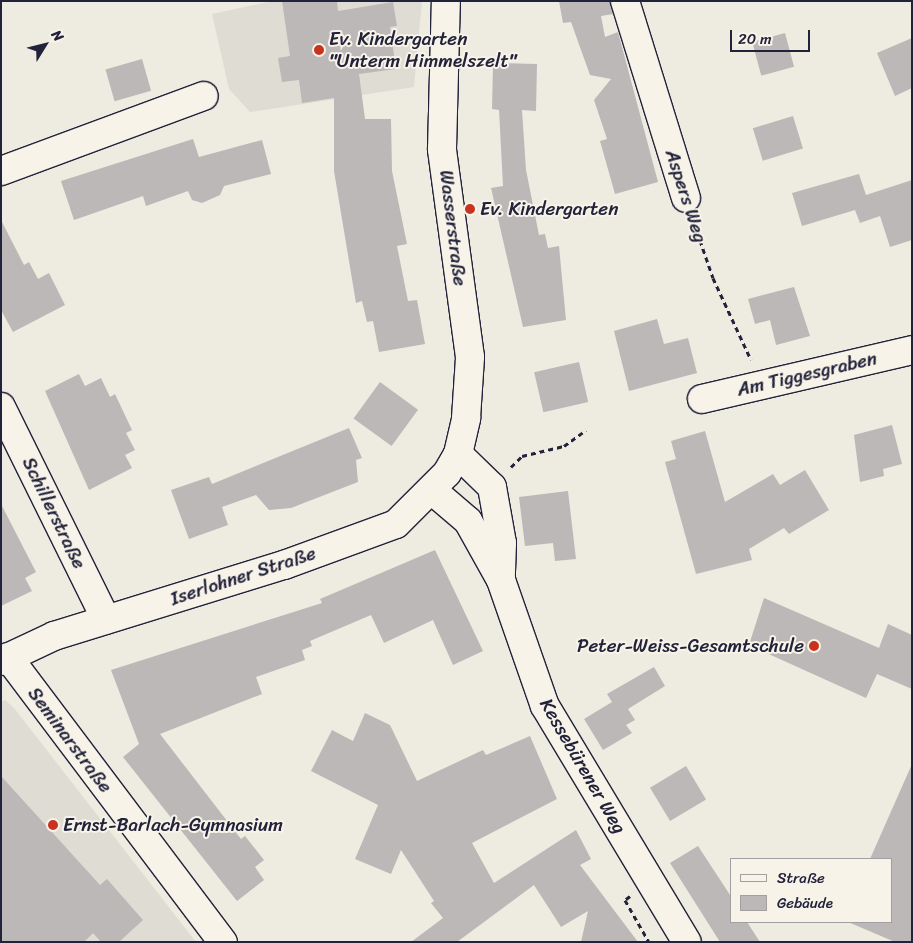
<!DOCTYPE html>
<meta charset="utf-8">
<style>
body{margin:0}
#map{position:relative;width:913px;height:943px;overflow:hidden;background:#eeebe1;font-family:Sriracha,sans-serif}
div>[style]{position:absolute}
.built>*{inset:0;background:#dfdcd4}
.building>*{inset:0;background:#bbb8b7;transform-origin:0 0}
.path>*{height:3px;margin-top:-1.5px;transform-origin:0;background:repeating-linear-gradient(90deg,#22223b 0 5px,transparent 0 9px)}
.roads{filter:drop-shadow(1px 0 #22223b) drop-shadow(-1px 0 #22223b) drop-shadow(0 1px #22223b) drop-shadow(0 -1px #22223b)}
.minor>*{height:28px;margin:-14px;padding:0 14px;transform-origin:14px;border-radius:14px;background:#f7f3e8}
.major>*{height:28px;margin:-14px;padding:0 14px;transform-origin:14px;border-radius:14px;background:#f7f3e8}
.dots>*{width:14px;height:14px;translate:-50% -50%;box-sizing:border-box;border:2px solid #f7f3e8;border-radius:50%}
span{translate:-50% -50%;white-space:nowrap;text-align:center;line-height:1.15;-webkit-text-stroke:4px #f7f3e8;paint-order:stroke}
.poi-label{font-size:19px;color:#22223b}
.left{translate:0 -50%;text-align:left}
.right{translate:-100% -50%;text-align:right}
.street-label{font-size:19px;color:#22223b}
.frame{position:absolute;inset:0;border:2px solid #22223b;pointer-events:none}
.legend{position:absolute;left:730px;top:858px;width:162px;height:65px;box-sizing:border-box;background:#f7f3e8;border:1px solid #a29fa3;margin:0;padding:6px 9px;list-style:none;font-size:15px;color:#22223b}
.legend li{display:flex;align-items:center;gap:10px;height:25px}
.legend b{width:25px;border:1px solid #a29fa3}
.north{position:absolute;left:20px;top:20px;width:50px;height:50px;-webkit-text-stroke:4px #f7f3e8;paint-order:stroke;rotate:54deg;font-size:14px;font-weight:700;line-height:20px;text-align:center;color:#22223b}
.north::after{content:'';display:block;margin:auto;width:18px;height:22px;background:#22223b;clip-path:polygon(50% 0,100% 100%,50% 72%,0 100%)}
.scale{position:absolute;left:730px;top:30px;width:80px;height:22px;box-sizing:border-box;border:2px solid #22223b;border-top:0;padding-left:6px;font-size:15px;line-height:18px;white-space:nowrap;color:#22223b;-webkit-text-stroke:4px #f7f3e8;paint-order:stroke}
</style>
<div id="map">
<div class="built">
<i style="clip-path:polygon(273px 1px,422px 1px,414px 87px,250px 112px,229px 89px,212px 14px)"></i>
<i style="clip-path:polygon(5px 700px,14px 708px,196px 942px,1px 942px,1px 702px)"></i>
</div>
<div class="building">
<i style="clip-path:polygon(282px 1px,337px 1px,338px 11px,393px 2px,397px 26px,390px 27px,396px 69px,359px 74px,365px 119px,391px 119px,392px 171px,407px 244px,397px 246px,408px 301px,417px 300px,425px 344px,379px 352px,373px 321px,367px 322px,362px 301px,356px 303px,334px 171px,334px 98px,302px 103px,299px 80px,282px 82px,278px 58px,290px 56px)"></i>
<i style="clip-path:polygon(559px 1px,610px 1px,613px 14px,601px 16px,605px 37px,618px 32px,658px 182px,615px 194px,600px 141px,607px 139px,594px 100px,611px 79px,590px 75px,571px 22px,563px 23px)"></i>
<i style="left:785px;top:33px;width:35px;height:34px;rotate:75deg"></i>
<i style="clip-path:polygon(912px 38px,912px 88px,895px 96px,877px 53px)"></i>
<i style="left:142px;top:59px;width:33px;height:38px;rotate:74deg"></i>
<i style="clip-path:polygon(493px 63px,537px 64px,536px 111px,522px 110px,526px 170px,539px 235px,545px 234px,548px 248px,559px 246px,566px 320px,523px 327px,491px 188px,503px 186px,499px 110px,492px 109px)"></i>
<i style="left:793px;top:116px;width:34px;height:42px;rotate:73deg"></i>
<i style="clip-path:polygon(193px 139px,199px 157px,262px 140px,271px 174px,224px 186px,220px 195px,202px 203px,192px 200px,188px 191px,146px 206px,143px 196px,74px 220px,61px 181px)"></i>
<i style="clip-path:polygon(859px 174px,866px 195px,912px 180px,912px 240px,890px 247px,880px 216px,860px 223px,855px 210px,802px 226px,792px 193px)"></i>
<i style="clip-path:polygon(1px 220px,24px 265px,29px 262px,38px 279px,49px 273px,65px 305px,13px 332px,1px 310px)"></i>
<i style="clip-path:polygon(794px 287px,810px 336px,776px 345px,770px 320px,755px 324px,748px 299px)"></i>
<i style="clip-path:polygon(657px 319px,664px 344px,688px 338px,697px 373px,629px 391px,614px 331px)"></i>
<i style="left:579px;top:362px;width:41px;height:46px;rotate:77deg"></i>
<i style="clip-path:polygon(79px 374px,85px 386px,101px 378px,110px 397px,115px 394px,132px 430px,126px 433px,135px 450px,125px 455px,132px 468px,89px 490px,45px 391px)"></i>
<i style="left:380px;top:382px;width:47px;height:45px;rotate:36deg"></i>
<i style="clip-path:polygon(892px 425px,902px 464px,883px 469px,884px 476px,860px 482px,854px 435px)"></i>
<i style="clip-path:polygon(349px 428px,362px 458px,356px 460px,358px 482px,291px 508px,269px 510px,256px 495px,222px 507px,228px 525px,189px 539px,171px 490px,209px 477px,212px 484px)"></i>
<i style="clip-path:polygon(705px 431px,725px 502px,773px 474px,780px 485px,805px 470px,829px 510px,789px 534px,784px 528px,749px 549px,752px 560px,696px 574px,665px 462px,676px 459px,671px 441px)"></i>
<i style="clip-path:polygon(568px 491px,576px 559px,555px 561px,553px 543px,525px 546px,519px 497px)"></i>
<i style="clip-path:polygon(1px 504px,36px 572px,25px 578px,32px 591px,1px 606px)"></i>
<i style="clip-path:polygon(435px 550px,483px 651px,453px 665px,433px 620px,384px 643px,371px 615px,310px 641px,312px 646px,302px 650px,305px 660px,256px 677px,262px 694px,160px 734px,241px 839px,245px 836px,264px 860px,255px 867px,264px 880px,237px 901px,123px 757px,139px 744px,111px 670px,322px 603px,320px 599px)"></i>
<i style="clip-path:polygon(764px 598px,879px 648px,888px 624px,912px 635px,912px 689px,877px 674px,866px 698px,749px 645px)"></i>
<i style="clip-path:polygon(654px 667px,665px 686px,628px 709px,635px 720px,626px 725px,632px 733px,603px 750px,584px 719px,612px 702px,607px 694px)"></i>
<i style="clip-path:polygon(365px 713px,390px 725px,417px 781px,483px 750px,486px 755px,530px 736px,557px 799px,472px 843px,494px 883px,576px 830px,591px 859px,580px 865px,638px 942px,581px 942px,588px 911px,561px 927px,534px 885px,457px 942px,411px 942px,443px 918px,431px 903px,434px 901px,401px 850px,391px 874px,355px 859px,378px 805px,311px 771px,332px 730px,353px 741px)"></i>
<i style="clip-path:polygon(912px 764px,912px 942px,895px 942px,848px 922px,892px 922px,892px 859px,870px 859px)"></i>
<i style="left:686px;top:766px;width:39px;height:42px;rotate:59deg"></i>
<i style="clip-path:polygon(1px 776px,100px 885px,107px 879px,143px 920px,119px 942px,101px 942px,93px 933px,84px 942px,1px 942px)"></i>
<i style="clip-path:polygon(698px 846px,732px 898px,732px 922px,747px 922px,760px 942px,720px 942px,670px 863px)"></i>
</div>
<div class="path">
<i style="left:694px;top:223px;width:58px;rotate:70.9deg"></i>
<i style="left:713px;top:278px;width:90px;rotate:65.1deg"></i>
<i style="left:511px;top:467px;width:16px;rotate:-45deg"></i>
<i style="left:522px;top:456px;width:43px;rotate:-13.4deg"></i>
<i style="left:564px;top:446px;width:27px;rotate:-36deg"></i>
<i style="left:630px;top:896px;width:6px;rotate:141deg"></i>
<i style="left:625px;top:900px;width:48px;rotate:60.3deg"></i>
</div>
<div class="roads">
<div class="minor">
<i style="left:625px;top:1px;width:206px;rotate:72.8deg"></i>
<i style="left:1px;top:171px;width:216px;rotate:-20.3deg"></i>
<i style="left:702px;top:399px;width:216px;rotate:-13.1deg"></i>
<i style="left:1px;top:407px;width:237px;rotate:63.7deg"></i>
<i style="left:8px;top:657px;width:357px;rotate:53deg"></i>
</div>
<div class="major">
<i style="left:458px;top:454px;width:47px;rotate:44.1deg"></i>
<i style="left:492px;top:487px;width:57px;rotate:79.9deg"></i>
<i style="left:502px;top:543px;width:36px;rotate:92deg"></i>
<i style="left:433px;top:491px;width:46px;rotate:40.6deg"></i>
<i style="left:468px;top:521px;width:68px;rotate:60.8deg"></i>
<i style="left:501px;top:580px;width:133px;rotate:70.8deg"></i>
<i style="left:545px;top:706px;width:275px;rotate:59deg"></i>
<i style="left:1px;top:661px;width:59px;rotate:-25.3deg"></i>
<i style="left:54px;top:636px;width:241px;rotate:-17.2deg"></i>
<i style="left:284px;top:565px;width:119px;rotate:-20.1deg"></i>
<i style="left:396px;top:524px;width:72px;rotate:-45deg"></i>
<i style="left:447px;top:473px;width:22px;rotate:-60deg"></i>
<i style="left:458px;top:454px;width:37px;rotate:-77deg"></i>
<i style="left:466px;top:418px;width:61px;rotate:-86.2deg"></i>
<i style="left:470px;top:357px;width:210px;rotate:-97.7deg"></i>
<i style="left:442px;top:149px;width:148px;rotate:-88.5deg"></i>
</div>
</div>
<div class="dots">
<i style="left:319px;top:50px;background:#c8321e"></i>
<i style="left:470px;top:209px;background:#c8321e"></i>
<i style="left:814px;top:646px;background:#c8321e"></i>
<i style="left:53px;top:825px;background:#c8321e"></i>
</div>
<div class="poi-label">
<span class="left" style="left:329px;top:50px">Ev. Kindergarten<br>"Unterm Himmelszelt"</span>
<span class="left" style="left:480px;top:209px">Ev. Kindergarten</span>
<span class="right" style="left:804px;top:646px">Peter-Weiss-Gesamtschule</span>
<span class="left" style="left:63px;top:825px">Ernst-Barlach-Gymnasium</span>
</div>
<div class="street-label">
<span style="left:686px;top:196px;rotate:72deg">Aspers Weg</span>
<span style="left:453px;top:228px;rotate:83deg">Wasserstraße</span>
<span style="left:807px;top:374px;rotate:-13deg">Am Tiggesgraben</span>
<span style="left:54px;top:513px;rotate:64deg">Schillerstraße</span>
<span style="left:243px;top:576px;rotate:-18deg">Iserlohner Straße</span>
<span style="left:70px;top:740px;rotate:53deg">Seminarstraße</span>
<span style="left:583px;top:766px;rotate:60deg">Kessebürener Weg</span>
</div>
<div class="frame"></div>
<ul class="legend">
<li><b style="height:6px;background:#f7f3e8"></b>Straße</li>
<li><b style="height:14px;background:#bbb8b7"></b>Gebäude</li>
</ul>
<div class="north">N</div>
<div class="scale">20 m</div>
</div>
